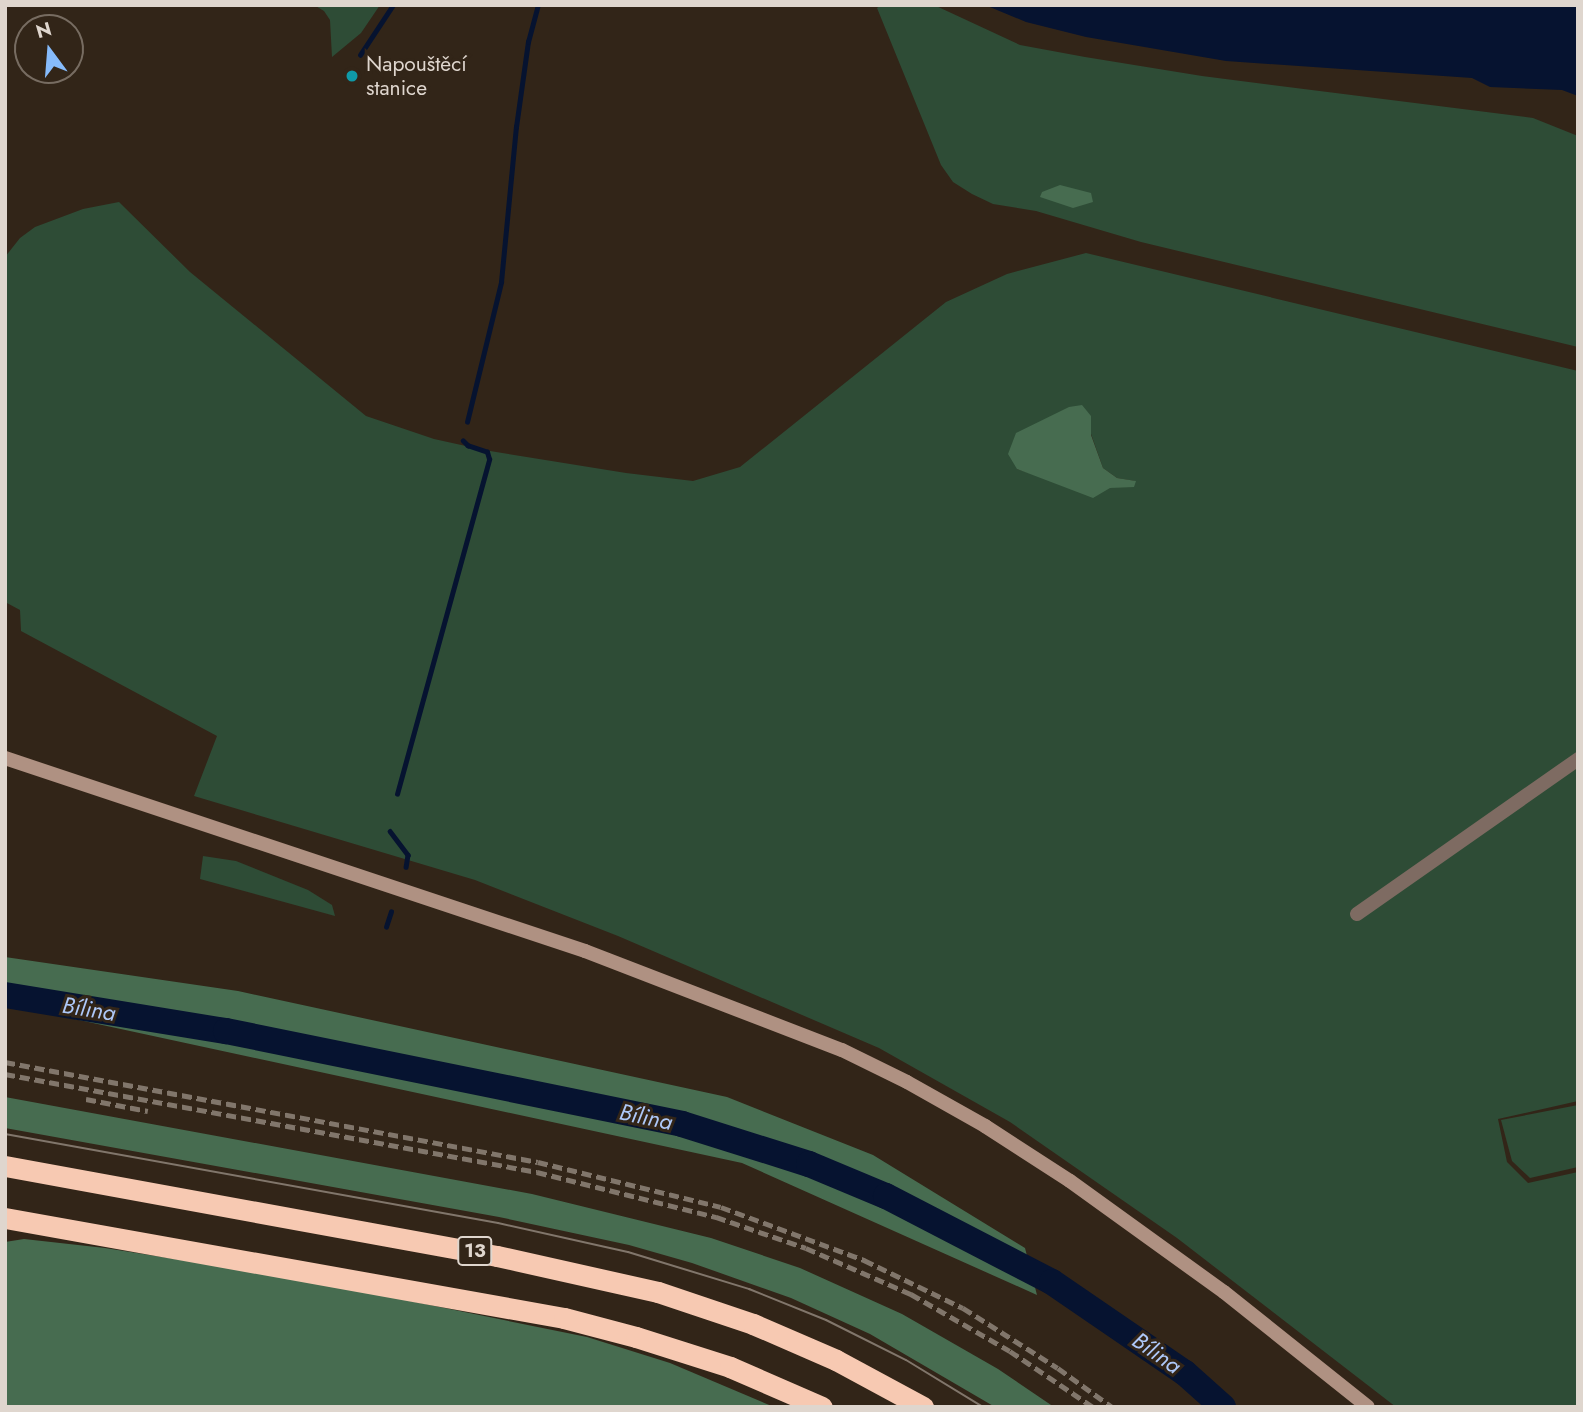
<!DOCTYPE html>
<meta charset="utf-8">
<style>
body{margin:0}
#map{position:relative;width:1583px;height:1412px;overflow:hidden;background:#322518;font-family:Jost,sans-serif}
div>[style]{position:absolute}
.green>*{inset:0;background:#2e4c36}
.forest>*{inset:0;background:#476c50}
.water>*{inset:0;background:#061330}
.stream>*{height:4.5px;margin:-2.25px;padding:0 2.25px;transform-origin:2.25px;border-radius:2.25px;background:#061330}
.river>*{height:26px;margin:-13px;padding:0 13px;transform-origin:13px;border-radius:13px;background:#061330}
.street>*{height:14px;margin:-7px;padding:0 7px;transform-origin:7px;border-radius:7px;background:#7e6b62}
.secondary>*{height:14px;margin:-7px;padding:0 7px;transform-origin:7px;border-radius:7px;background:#af9182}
.highway>*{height:21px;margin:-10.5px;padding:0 10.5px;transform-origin:10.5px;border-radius:10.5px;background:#f7c9b2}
.tram>*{height:2px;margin:-1px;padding:0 1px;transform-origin:1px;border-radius:1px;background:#81766b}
.rail>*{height:4.5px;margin-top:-2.25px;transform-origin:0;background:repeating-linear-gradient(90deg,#81766b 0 10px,transparent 0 15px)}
.dots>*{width:19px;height:19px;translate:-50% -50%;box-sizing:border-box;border:4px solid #322518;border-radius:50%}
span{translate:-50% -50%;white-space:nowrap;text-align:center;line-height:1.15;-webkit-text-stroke:6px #322518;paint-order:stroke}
.shield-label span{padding:2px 5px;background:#322518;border:2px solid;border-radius:5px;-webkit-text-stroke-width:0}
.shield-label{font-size:19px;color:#dfd6ce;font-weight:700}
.poi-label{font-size:21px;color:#dfd6ce}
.left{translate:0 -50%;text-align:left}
.water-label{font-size:23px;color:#aec8f8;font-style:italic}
.frame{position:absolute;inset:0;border:7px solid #dfd6ce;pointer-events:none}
.north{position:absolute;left:14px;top:14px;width:70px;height:70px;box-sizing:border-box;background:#322518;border:2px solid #776c61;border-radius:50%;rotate:344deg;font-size:19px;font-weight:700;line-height:28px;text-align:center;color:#dfd6ce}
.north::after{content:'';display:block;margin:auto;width:24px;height:32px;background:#86bbfb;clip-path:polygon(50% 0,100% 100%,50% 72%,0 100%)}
</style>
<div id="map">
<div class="green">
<i style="clip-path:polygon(314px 5px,380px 5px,361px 33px,332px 57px,330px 20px,324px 11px)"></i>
<i style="clip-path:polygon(881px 5px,934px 5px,1020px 45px,1085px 57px,1202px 76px,1533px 118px,1578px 136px,1578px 347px,1141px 242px,1036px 211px,993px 204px,972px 194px,953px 182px,941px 165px,877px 8px)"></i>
<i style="clip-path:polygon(evenodd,119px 202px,190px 272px,366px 416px,434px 439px,484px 450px,626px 473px,693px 481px,740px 467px,946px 302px,1007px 274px,1086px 253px,1578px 371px,1578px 1101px,1498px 1119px,1507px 1162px,1528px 1183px,1578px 1172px,1578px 1407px,1396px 1407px,1177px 1238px,1010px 1122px,879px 1048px,618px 936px,475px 880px,194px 796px,217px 736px,21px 631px,20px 610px,5px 602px,5px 257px,20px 238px,35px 227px,83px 209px,119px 202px,1091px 416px,1091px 434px,1103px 468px,1117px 478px,1135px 481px,1110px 488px,1048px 479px,1017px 469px,1091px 416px)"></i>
<i style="clip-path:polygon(203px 856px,236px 861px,308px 890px,332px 905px,335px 916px,200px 879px)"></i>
<i style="clip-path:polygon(1578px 1105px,1578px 1167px,1530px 1178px,1512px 1161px,1501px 1120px)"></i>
</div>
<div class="forest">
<i style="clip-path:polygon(1060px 185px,1091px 193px,1093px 202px,1073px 208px,1040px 197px,1042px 192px)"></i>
<i style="clip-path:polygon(1082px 405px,1091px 416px,1091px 435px,1103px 468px,1117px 478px,1136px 481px,1134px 487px,1110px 488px,1093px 498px,1017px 469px,1008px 454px,1016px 433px,1069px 407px)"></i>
<i style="clip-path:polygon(5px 957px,238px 991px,727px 1097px,873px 1155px,1025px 1248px,1037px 1295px,742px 1163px,5px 1004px)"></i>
<i style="clip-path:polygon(5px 1097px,532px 1194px,711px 1238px,800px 1268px,902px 1314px,998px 1369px,1054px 1407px,995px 1407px,870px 1334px,791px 1298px,692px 1263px,629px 1245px,499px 1217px,5px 1128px)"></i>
<i style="clip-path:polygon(24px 1239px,105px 1248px,302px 1279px,587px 1337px,670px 1363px,774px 1407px,5px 1407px,5px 1242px)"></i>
</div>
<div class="water">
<i style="clip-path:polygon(985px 5px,1578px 5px,1578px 96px,1562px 90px,1490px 87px,1472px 78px,1226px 61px,1086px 37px,1026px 22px)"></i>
</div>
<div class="stream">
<i style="left:360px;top:55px;width:60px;rotate:-56.6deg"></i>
<i style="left:467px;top:422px;width:144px;rotate:-76.3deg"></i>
<i style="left:501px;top:282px;width:156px;rotate:-84.5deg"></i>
<i style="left:516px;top:127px;width:86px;rotate:-82deg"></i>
<i style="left:528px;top:42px;width:38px;rotate:-75deg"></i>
<i style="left:397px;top:794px;width:347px;rotate:-74.6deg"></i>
<i style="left:489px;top:459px;width:7px;rotate:-106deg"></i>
<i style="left:487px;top:452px;width:20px;rotate:-162deg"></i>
<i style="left:468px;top:446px;width:7px;rotate:-135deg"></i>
<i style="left:390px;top:831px;width:30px;rotate:53deg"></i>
<i style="left:408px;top:855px;width:12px;rotate:99deg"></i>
<i style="left:386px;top:927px;width:16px;rotate:-72deg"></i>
</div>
<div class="river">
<i style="left:5px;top:995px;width:224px;rotate:9.3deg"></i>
<i style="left:226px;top:1031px;width:465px;rotate:11.5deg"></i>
<i style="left:682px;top:1124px;width:133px;rotate:17.5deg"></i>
<i style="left:809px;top:1164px;width:83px;rotate:22.6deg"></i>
<i style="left:886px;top:1196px;width:187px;rotate:27.4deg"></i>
<i style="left:1052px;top:1282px;width:161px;rotate:34.4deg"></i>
<i style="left:1185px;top:1373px;width:51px;rotate:41.8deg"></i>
</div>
<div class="street">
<i style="left:1357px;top:914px;width:270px;rotate:-35deg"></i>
</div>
<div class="secondary">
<i style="left:5px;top:758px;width:611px;rotate:18.41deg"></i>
<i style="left:585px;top:951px;width:275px;rotate:21.1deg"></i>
<i style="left:842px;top:1050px;width:72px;rotate:26.2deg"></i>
<i style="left:907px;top:1082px;width:90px;rotate:29.4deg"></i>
<i style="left:985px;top:1126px;width:101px;rotate:32.9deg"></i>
<i style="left:1070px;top:1181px;width:190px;rotate:35.8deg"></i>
<i style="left:1224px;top:1292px;width:184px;rotate:38.6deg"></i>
</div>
<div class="highway">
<i style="left:5px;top:1166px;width:500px;rotate:10.37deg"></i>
<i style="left:497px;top:1256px;width:165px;rotate:12.6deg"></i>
<i style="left:658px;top:1292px;width:100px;rotate:18.6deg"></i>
<i style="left:753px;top:1324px;width:90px;rotate:23.4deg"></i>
<i style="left:836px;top:1360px;width:99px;rotate:28.4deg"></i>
<i style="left:5px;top:1218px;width:568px;rotate:10.14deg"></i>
<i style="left:564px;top:1318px;width:74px;rotate:14.8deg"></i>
<i style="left:636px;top:1337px;width:99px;rotate:17.7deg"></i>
<i style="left:730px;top:1367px;width:100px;rotate:23.5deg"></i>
</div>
<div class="tram">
<i style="left:5px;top:1134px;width:501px;rotate:10.23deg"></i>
<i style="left:498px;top:1223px;width:133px;rotate:12.6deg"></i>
<i style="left:628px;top:1252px;width:127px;rotate:17deg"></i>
<i style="left:749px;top:1289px;width:83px;rotate:21.9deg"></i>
<i style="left:826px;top:1320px;width:89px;rotate:26.6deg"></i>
<i style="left:906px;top:1360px;width:90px;rotate:31.4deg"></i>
</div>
<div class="rail">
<i style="left:5px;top:1062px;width:542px;rotate:10.63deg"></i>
<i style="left:538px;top:1162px;width:188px;rotate:13.8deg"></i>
<i style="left:721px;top:1207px;width:153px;rotate:20.3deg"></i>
<i style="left:864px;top:1260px;width:110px;rotate:25.9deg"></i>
<i style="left:963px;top:1308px;width:112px;rotate:32.3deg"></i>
<i style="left:1058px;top:1368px;width:67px;rotate:35.8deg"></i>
<i style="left:5px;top:1074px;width:541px;rotate:10.44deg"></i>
<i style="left:537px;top:1172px;width:185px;rotate:14.1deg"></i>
<i style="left:716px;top:1217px;width:95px;rotate:19deg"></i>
<i style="left:806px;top:1248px;width:115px;rotate:23.7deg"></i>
<i style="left:911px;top:1294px;width:114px;rotate:29.9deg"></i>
<i style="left:1010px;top:1351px;width:100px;rotate:34deg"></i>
<i style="left:86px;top:1099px;width:63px;rotate:11deg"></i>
</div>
<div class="dots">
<i style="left:352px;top:76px;background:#0f9aa8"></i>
</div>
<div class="shield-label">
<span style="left:475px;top:1251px">13</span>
</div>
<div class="poi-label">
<span class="left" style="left:366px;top:76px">Napouštěcí<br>stanice</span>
</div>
<div class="water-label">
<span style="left:89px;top:1009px;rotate:9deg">Bílina</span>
<span style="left:646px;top:1117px;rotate:12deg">Bílina</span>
<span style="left:1157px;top:1353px;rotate:35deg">Bílina</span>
</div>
<div class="frame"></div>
<div class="north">N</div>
</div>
